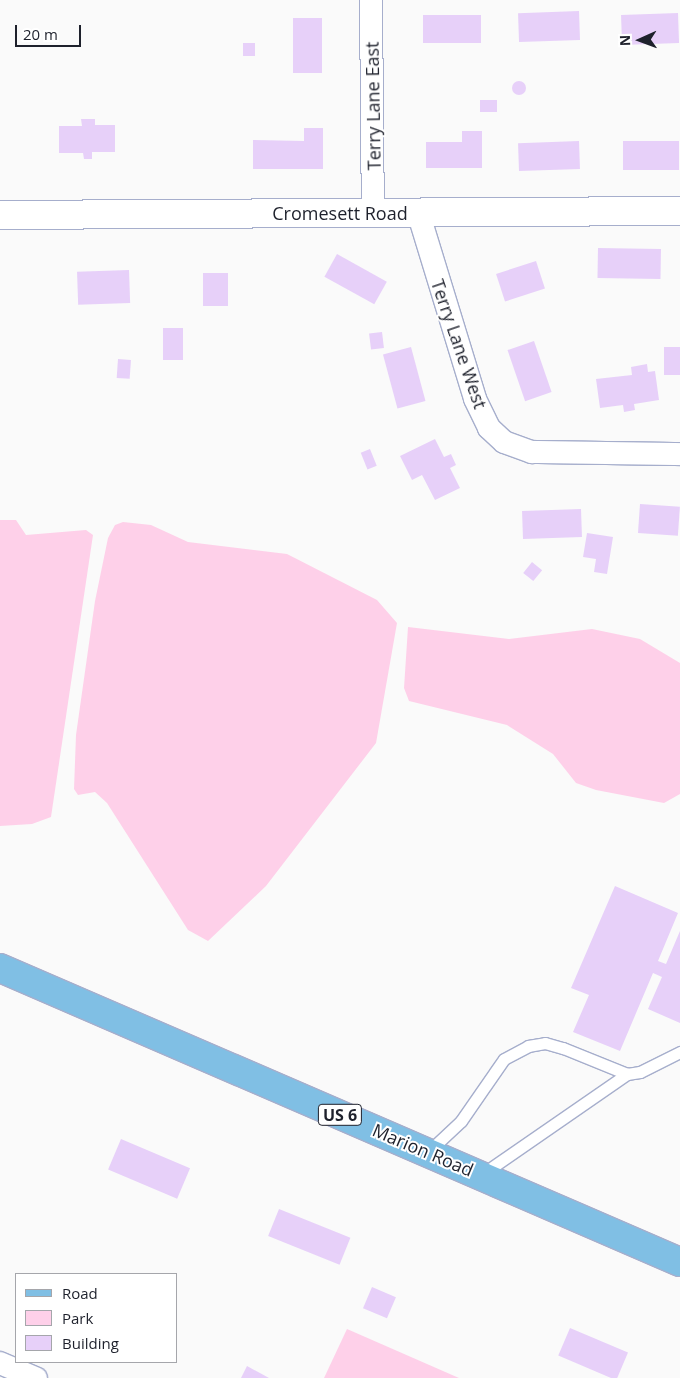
<!DOCTYPE html>
<style>
body{margin:0}
#map{position:relative;width:680px;height:1378px;overflow:hidden;background:#fafafa;font-family:"Open Sans",sans-serif}
div>[style]{position:absolute}
.green>*{inset:0;background:#fed0e9}
.building>*{inset:0;background:#e7d0f9;transform-origin:0 0}
.round{border-radius:50%}
.roads{filter:drop-shadow(1px 0 #a6aecc) drop-shadow(-1px 0 #a6aecc) drop-shadow(0 1px #a6aecc) drop-shadow(0 -1px #a6aecc)}
.service>*{height:11px;margin:-5.5px;padding:0 5.5px;transform-origin:5.5px;border-radius:5.5px;background:#fff}
.minor>*{height:22px;margin:-11px;padding:0 11px;transform-origin:11px;border-radius:11px;background:#fff}
.tertiary>*{height:28px;margin:-14px;padding:0 14px;transform-origin:14px;border-radius:14px;background:#fff}
.primary>*{height:28px;margin:-14px;padding:0 14px;transform-origin:14px;border-radius:14px;background:#80bfe4}
span{translate:-50% -50%;white-space:nowrap;text-align:center;line-height:1.15;-webkit-text-stroke:4px #fff;paint-order:stroke}
.shield-label span{padding:1px 4px;background:#fff;border:1px solid;border-radius:4px;-webkit-text-stroke-width:0}
.shield-label{font-size:16px;color:#1e212c;font-weight:700}
.street-label{font-size:18px;color:#1e212c}
.legend{position:absolute;left:15px;top:1273px;width:162px;height:90px;box-sizing:border-box;background:#fff;border:1px solid #a5a6ab;margin:0;padding:6px 9px;list-style:none;font-size:15px;color:#1e212c}
.legend li{display:flex;align-items:center;gap:10px;height:25px}
.legend b{width:25px;border:1px solid #a5a6ab}
.north{position:absolute;left:615px;top:15px;width:50px;height:50px;-webkit-text-stroke:4px #fff;paint-order:stroke;rotate:268deg;font-size:14px;font-weight:700;line-height:20px;text-align:center;color:#1e212c}
.north::after{content:'';display:block;margin:auto;width:18px;height:22px;background:#1e212c;clip-path:polygon(50% 0,100% 100%,50% 72%,0 100%)}
.scale{position:absolute;left:15px;top:25px;width:66px;height:22px;box-sizing:border-box;border:2px solid #1e212c;border-top:0;padding-left:6px;font-size:15px;line-height:18px;white-space:nowrap;color:#1e212c;-webkit-text-stroke:4px #fff;paint-order:stroke}
</style>
<div id="map">
<div class="green">
<i style="clip-path:polygon(0 520px,16px 520px,26px 535px,86px 530px,93px 535px,51px 817px,32px 824px,0 826px)"></i>
<i style="clip-path:polygon(123px 522px,151px 525px,188px 542px,287px 554px,377px 600px,397px 623px,376px 743px,266px 886px,208px 941px,188px 930px,107px 803px,95px 792px,78px 795px,74px 789px,76px 735px,95px 601px,108px 538px,115px 525px)"></i>
<i style="clip-path:polygon(408px 627px,509px 639px,592px 629px,640px 639px,680px 663px,680px 794px,664px 803px,596px 790px,576px 783px,553px 754px,507px 725px,409px 701px,404px 688px)"></i>
<i style="clip-path:polygon(347px 1329px,459px 1378px,324px 1378px)"></i>
</div>
<div class="building">
<i style="left:579px;top:11px;width:29px;height:61px;rotate:88deg"></i>
<i style="left:678px;top:13px;width:30px;height:57px;rotate:88deg"></i>
<i style="left:481px;top:15px;width:28px;height:58px;rotate:90deg"></i>
<i style="left:293px;top:18px;width:29px;height:55px"></i>
<i style="left:243px;top:43px;width:12px;height:13px"></i>
<i class="round" style="left:512px;top:81px;width:14px;height:14px"></i>
<i style="left:480px;top:100px;width:17px;height:12px"></i>
<i style="clip-path:polygon(81px 119px,95px 119px,95px 125px,115px 125px,115px 152px,92px 152px,92px 159px,84px 159px,83px 153px,59px 153px,59px 126px,82px 126px)"></i>
<i style="clip-path:polygon(304px 128px,323px 128px,323px 169px,253px 169px,253px 140px,304px 141px)"></i>
<i style="clip-path:polygon(462px 131px,482px 131px,482px 168px,426px 168px,426px 142px,462px 142px)"></i>
<i style="left:579px;top:141px;width:28px;height:61px;rotate:88deg"></i>
<i style="left:679px;top:141px;width:29px;height:56px;rotate:90deg"></i>
<i style="left:598px;top:248px;width:63px;height:30px;rotate:1deg"></i>
<i style="left:337px;top:254px;width:57px;height:26px;rotate:29deg"></i>
<i style="left:536px;top:261px;width:29px;height:42px;rotate:72deg"></i>
<i style="left:129px;top:270px;width:33px;height:52px;rotate:88deg"></i>
<i style="left:203px;top:273px;width:25px;height:33px"></i>
<i style="left:163px;top:328px;width:20px;height:32px"></i>
<i style="left:382px;top:332px;width:16px;height:13px;rotate:83deg"></i>
<i style="left:534px;top:341px;width:54px;height:28px;rotate:71deg"></i>
<i style="left:411px;top:347px;width:56px;height:29px;rotate:75deg"></i>
<i style="left:664px;top:347px;width:16px;height:28px"></i>
<i style="left:118px;top:359px;width:13px;height:19px;rotate:4deg"></i>
<i style="clip-path:polygon(647px 364px,648px 372px,655px 371px,659px 400px,634px 404px,635px 410px,624px 412px,623px 405px,600px 408px,596px 379px,632px 375px,631px 367px)"></i>
<i style="clip-path:polygon(435px 439px,444px 457px,451px 454px,456px 465px,450px 468px,460px 488px,435px 500px,422px 475px,412px 480px,400px 456px)"></i>
<i style="left:370px;top:449px;width:18px;height:10px;rotate:68deg"></i>
<i style="left:640px;top:504px;width:40px;height:29px;rotate:4deg"></i>
<i style="left:581px;top:509px;width:28px;height:59px;rotate:88deg"></i>
<i style="clip-path:polygon(587px 533px,613px 537px,607px 574px,594px 572px,596px 559px,583px 557px)"></i>
<i style="left:532px;top:562px;width:13px;height:14px;rotate:39deg"></i>
<i style="clip-path:polygon(615px 886px,678px 913px,658px 961px,666px 964px,680px 931px,680px 1023px,648px 1009px,662px 977px,653px 973px,620px 1051px,573px 1032px,589px 995px,571px 988px)"></i>
<i style="left:121px;top:1139px;width:75px;height:33px;rotate:23deg"></i>
<i style="left:279px;top:1209px;width:77px;height:29px;rotate:22deg"></i>
<i style="left:372px;top:1287px;width:26px;height:23px;rotate:23deg"></i>
<i style="left:570px;top:1328px;width:63px;height:30px;rotate:23deg"></i>
<i style="clip-path:polygon(247px 1366px,269px 1378px,241px 1378px)"></i>
</div>
<div class="roads">
<div class="service">
<i style="left:428px;top:1152px;width:45px;rotate:-43.2deg"></i>
<i style="left:461px;top:1121px;width:75px;rotate:-55.3deg"></i>
<i style="left:504px;top:1059px;width:27px;rotate:-28deg"></i>
<i style="left:528px;top:1046px;width:17px;rotate:-10deg"></i>
<i style="left:545px;top:1043px;width:19px;rotate:16deg"></i>
<i style="left:563px;top:1048px;width:69px;rotate:22.1deg"></i>
<i style="left:627px;top:1074px;width:13px;rotate:-9deg"></i>
<i style="left:640px;top:1072px;width:45px;rotate:-26.6deg"></i>
<i style="left:481px;top:1175px;width:178px;rotate:-34.7deg"></i>
</div>
<div class="minor">
<i style="left:371px;top:0;width:212px;rotate:89.5deg"></i>
<i style="left:418px;top:212px;width:195px;rotate:73deg"></i>
<i style="left:475px;top:399px;width:32px;rotate:64deg"></i>
<i style="left:489px;top:428px;width:21px;rotate:43deg"></i>
<i style="left:504px;top:442px;width:30px;rotate:20deg"></i>
<i style="left:532px;top:452px;width:148px;rotate:0.8deg"></i>
<i style="left:0;top:1363px;width:39px;rotate:23deg"></i>
</div>
<div class="tertiary">
<i style="left:0;top:215px;width:680px;rotate:-0.34deg"></i>
</div>
<div class="primary">
<i style="left:0;top:968px;width:741px;rotate:23.38deg"></i>
</div>
</div>
<div class="shield-label">
<span style="left:340px;top:1115px">US 6</span>
</div>
<div class="street-label">
<span style="left:373px;top:106px;rotate:-91deg">Terry Lane East</span>
<span style="left:340px;top:213px">Cromesett Road</span>
<span style="left:459px;top:344px;rotate:71deg">Terry Lane West</span>
<span style="left:423px;top:1150px;rotate:23deg">Marion Road</span>
</div>
<ul class="legend">
<li><b style="height:6px;background:#80bfe4"></b>Road</li>
<li><b style="height:14px;background:#fed0e9"></b>Park</li>
<li><b style="height:14px;background:#e7d0f9"></b>Building</li>
</ul>
<div class="north">N</div>
<div class="scale">20 m</div>
</div>
